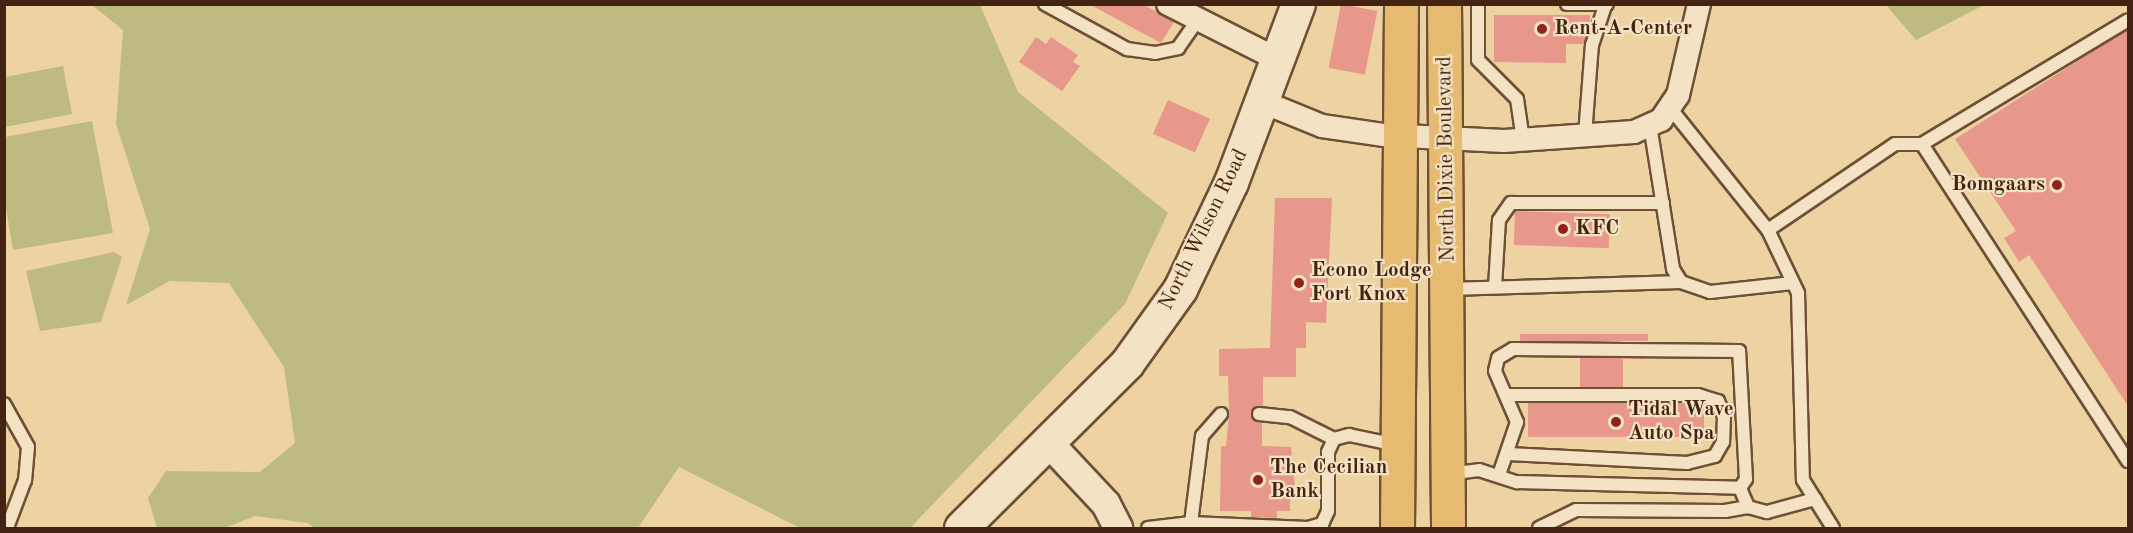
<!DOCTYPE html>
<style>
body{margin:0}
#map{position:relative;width:2133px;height:533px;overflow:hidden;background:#edd3a2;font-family:"Old Standard TT",serif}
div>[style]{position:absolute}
.green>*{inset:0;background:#bebb80}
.building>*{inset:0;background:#e7988a;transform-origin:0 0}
.roads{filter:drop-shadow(2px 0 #6e5036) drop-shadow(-2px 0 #6e5036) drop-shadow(0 2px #6e5036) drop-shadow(0 -2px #6e5036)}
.service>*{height:12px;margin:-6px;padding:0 6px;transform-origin:6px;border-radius:6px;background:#f3e2c3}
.minor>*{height:22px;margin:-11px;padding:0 11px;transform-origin:11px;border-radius:11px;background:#f3e2c3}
.tertiary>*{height:28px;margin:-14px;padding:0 14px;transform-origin:14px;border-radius:14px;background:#f3e2c3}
.secondary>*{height:33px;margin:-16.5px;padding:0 16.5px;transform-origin:16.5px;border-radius:16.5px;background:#f3e2c3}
.trunk>*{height:33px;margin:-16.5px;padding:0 16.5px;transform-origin:16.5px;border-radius:16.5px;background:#e6ba71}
.dots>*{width:16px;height:16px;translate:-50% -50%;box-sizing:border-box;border:3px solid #f3e2c3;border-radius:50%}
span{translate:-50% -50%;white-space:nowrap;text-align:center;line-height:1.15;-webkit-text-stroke:4.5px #f3e2c3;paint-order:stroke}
.poi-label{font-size:21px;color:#432412;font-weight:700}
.left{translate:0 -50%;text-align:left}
.right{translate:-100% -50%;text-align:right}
.street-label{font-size:21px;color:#432412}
.frame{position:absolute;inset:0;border:6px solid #432412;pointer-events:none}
</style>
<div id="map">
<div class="green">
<i style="clip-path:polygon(92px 5px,980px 5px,1018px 92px,1168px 213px,1125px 304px,910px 528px,800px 528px,679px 467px,638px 528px,314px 528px,308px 523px,255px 516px,225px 528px,157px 528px,148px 498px,166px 471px,260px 472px,295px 443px,284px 367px,229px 283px,170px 281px,126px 305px,150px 229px,116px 124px,123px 30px)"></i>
<i style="clip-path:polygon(1886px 5px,1984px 5px,1916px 40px)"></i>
<i style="clip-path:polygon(63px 66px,72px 114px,5px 127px,5px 77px)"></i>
<i style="clip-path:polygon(92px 121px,113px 233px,13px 250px,5px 202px,5px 137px)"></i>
<i style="clip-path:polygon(114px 252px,122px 257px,101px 322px,40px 331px,26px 271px)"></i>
</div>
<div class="building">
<i style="clip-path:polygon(1089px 4px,1143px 4px,1174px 22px,1161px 43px)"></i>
<i style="left:1341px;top:4px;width:37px;height:65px;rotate:11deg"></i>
<i style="clip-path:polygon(1494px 15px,1590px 15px,1590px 26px,1584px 44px,1566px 44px,1566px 63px,1494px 62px)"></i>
<i style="clip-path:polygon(2128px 29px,2128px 406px,2029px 255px,2019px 262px,2004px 238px,2016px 231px,1955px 139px)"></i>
<i style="clip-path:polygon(1036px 37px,1046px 44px,1051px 37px,1078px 55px,1073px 62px,1080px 66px,1062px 91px,1019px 62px)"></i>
<i style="left:1168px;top:100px;width:46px;height:37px;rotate:24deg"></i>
<i style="clip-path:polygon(1275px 198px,1332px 198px,1326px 323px,1306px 322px,1306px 348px,1296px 348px,1296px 377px,1263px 377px,1263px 406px,1253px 409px,1251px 417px,1262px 423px,1262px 446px,1291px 447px,1296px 498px,1290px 498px,1290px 511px,1277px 511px,1277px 518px,1251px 517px,1251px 511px,1220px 511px,1221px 446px,1226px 446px,1229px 415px,1228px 376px,1219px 376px,1219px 349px,1270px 348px)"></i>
<i style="left:1515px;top:211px;width:95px;height:34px;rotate:2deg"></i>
<i style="left:1520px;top:334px;width:128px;height:7px"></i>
<i style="clip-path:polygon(1580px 358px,1645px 358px,1645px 359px,1623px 359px,1623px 387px,1580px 387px)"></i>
<i style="clip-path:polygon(1528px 403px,1693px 403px,1704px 407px,1704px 437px,1528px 437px)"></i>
</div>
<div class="roads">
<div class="service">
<i style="left:1045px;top:4px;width:94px;rotate:28.8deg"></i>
<i style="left:1127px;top:49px;width:28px;rotate:8deg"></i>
<i style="left:1155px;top:53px;width:24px;rotate:-12deg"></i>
<i style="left:1178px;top:48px;width:32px;rotate:-55deg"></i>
<i style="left:1478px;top:4px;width:56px;rotate:90deg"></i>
<i style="left:1478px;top:60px;width:55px;rotate:45deg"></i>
<i style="left:1517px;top:99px;width:41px;rotate:81.7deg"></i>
<i style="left:1567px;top:4px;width:40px"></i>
<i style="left:1671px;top:109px;width:155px;rotate:51.3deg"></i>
<i style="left:1768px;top:230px;width:70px;rotate:64.5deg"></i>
<i style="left:1798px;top:293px;width:187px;rotate:88.5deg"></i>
<i style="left:1803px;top:480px;width:57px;rotate:58deg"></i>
<i style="left:1650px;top:125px;width:146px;rotate:80.9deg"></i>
<i style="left:1673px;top:269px;width:15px;rotate:58deg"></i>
<i style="left:1681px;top:282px;width:31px;rotate:19deg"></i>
<i style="left:1710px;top:292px;width:83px;rotate:-6.2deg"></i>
<i style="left:1585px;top:135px;width:90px;rotate:-85.6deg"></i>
<i style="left:1592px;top:45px;width:41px;rotate:-71.6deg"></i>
<i style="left:1922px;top:144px;width:378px;rotate:57deg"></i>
<i style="left:1768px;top:230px;width:153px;rotate:-34.1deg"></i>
<i style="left:1895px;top:144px;width:27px"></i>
<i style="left:1922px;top:144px;width:240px;rotate:-31deg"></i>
<i style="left:1495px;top:287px;width:67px;rotate:-86.6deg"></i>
<i style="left:1499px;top:220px;width:21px;rotate:-55deg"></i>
<i style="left:1511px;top:203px;width:152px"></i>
<i style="left:1449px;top:289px;width:232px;rotate:-1.7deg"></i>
<i style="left:1508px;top:395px;width:190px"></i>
<i style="left:1698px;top:395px;width:21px;rotate:17deg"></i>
<i style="left:1718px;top:401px;width:16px;rotate:68deg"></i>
<i style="left:1724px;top:416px;width:26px;rotate:92deg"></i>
<i style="left:1723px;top:442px;width:16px;rotate:120deg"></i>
<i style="left:1715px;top:456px;width:29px;rotate:166deg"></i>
<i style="left:1687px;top:463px;width:179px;rotate:-177.1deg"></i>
<i style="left:4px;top:404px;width:49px;rotate:60.8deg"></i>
<i style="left:28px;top:447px;width:33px;rotate:95deg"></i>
<i style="left:25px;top:480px;width:51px;rotate:110.6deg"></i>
<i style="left:1259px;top:414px;width:31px;rotate:6deg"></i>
<i style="left:1290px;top:417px;width:49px;rotate:26.6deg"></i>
<i style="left:1447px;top:474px;width:32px;rotate:-7deg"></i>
<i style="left:1479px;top:470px;width:40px;rotate:18deg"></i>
<i style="left:1517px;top:482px;width:223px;rotate:1.5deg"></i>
<i style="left:1740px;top:488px;width:11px;rotate:-56deg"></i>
<i style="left:1746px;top:479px;width:128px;rotate:-93.1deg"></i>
<i style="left:1739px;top:351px;width:226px;rotate:-179.5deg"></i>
<i style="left:1513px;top:349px;width:17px;rotate:149deg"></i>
<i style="left:1498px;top:358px;width:13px;rotate:103deg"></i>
<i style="left:1495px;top:371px;width:56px;rotate:66.7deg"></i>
<i style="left:1517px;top:422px;width:56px;rotate:108.8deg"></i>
<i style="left:1740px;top:488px;width:21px;rotate:67deg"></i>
<i style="left:1748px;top:507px;width:20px;rotate:15deg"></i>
<i style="left:1767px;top:512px;width:50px;rotate:-15.2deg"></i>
<i style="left:1191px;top:523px;width:88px;rotate:-82.8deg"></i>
<i style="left:1202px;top:436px;width:29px;rotate:-49deg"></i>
<i style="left:1148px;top:528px;width:43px;rotate:-6.6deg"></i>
<i style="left:1191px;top:523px;width:117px;rotate:2.4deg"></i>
<i style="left:1308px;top:528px;width:15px;rotate:-16deg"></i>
<i style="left:1322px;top:524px;width:14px;rotate:-65deg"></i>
<i style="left:1328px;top:511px;width:59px;rotate:-90deg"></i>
<i style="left:1328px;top:452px;width:14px;rotate:-65deg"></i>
<i style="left:1334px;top:439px;width:16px;rotate:-15deg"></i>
<i style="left:1349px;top:435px;width:48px;rotate:12deg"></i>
<i style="left:1539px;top:528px;width:41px;rotate:-25.9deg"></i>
<i style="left:1576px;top:510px;width:149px;rotate:0.4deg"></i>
<i style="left:1725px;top:511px;width:23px;rotate:-10deg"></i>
</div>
<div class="minor">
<i style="left:1168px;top:4px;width:127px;rotate:26.8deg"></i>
<i style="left:1263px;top:102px;width:64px;rotate:22.1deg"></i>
<i style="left:1322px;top:126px;width:63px;rotate:8.3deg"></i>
<i style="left:1384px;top:135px;width:120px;rotate:2.9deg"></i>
<i style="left:1504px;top:141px;width:130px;rotate:-4deg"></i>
<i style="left:1634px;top:132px;width:30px;rotate:-24deg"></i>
<i style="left:1661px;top:120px;width:30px;rotate:-56deg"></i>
<i style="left:1678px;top:95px;width:93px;rotate:-77deg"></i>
</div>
<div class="tertiary">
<i style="left:1047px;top:441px;width:86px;rotate:46.9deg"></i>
<i style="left:1106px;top:504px;width:27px;rotate:63deg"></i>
</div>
<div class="secondary">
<i style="left:961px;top:528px;width:234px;rotate:-44.8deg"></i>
<i style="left:1127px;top:363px;width:91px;rotate:-54.4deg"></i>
<i style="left:1180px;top:289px;width:119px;rotate:-64.5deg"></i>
<i style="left:1231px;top:182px;width:190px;rotate:-69.4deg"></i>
</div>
<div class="trunk">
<i style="left:1444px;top:4px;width:524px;rotate:89.56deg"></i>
<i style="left:1397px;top:528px;width:524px;rotate:-89.56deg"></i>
</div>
</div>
<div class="dots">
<i style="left:1542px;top:29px;background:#8f2418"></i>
<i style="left:2057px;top:185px;background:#8f2418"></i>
<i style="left:1563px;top:229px;background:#8f2418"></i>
<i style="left:1299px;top:283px;background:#8f2418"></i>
<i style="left:1616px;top:422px;background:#8f2418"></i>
<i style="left:1258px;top:480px;background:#8f2418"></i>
</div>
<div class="poi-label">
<span class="left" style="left:1554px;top:29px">Rent-A-Center</span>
<span class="right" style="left:2045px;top:185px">Bomgaars</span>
<span class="left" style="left:1575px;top:229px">KFC</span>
<span class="left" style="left:1311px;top:283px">Econo Lodge<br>Fort Knox</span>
<span class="left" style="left:1628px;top:422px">Tidal Wave<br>Auto Spa</span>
<span class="left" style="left:1270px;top:480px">The Cecilian<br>Bank</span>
</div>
<div class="street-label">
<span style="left:1447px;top:159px;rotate:-91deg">North Dixie Boulevard</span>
<span style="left:1204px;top:230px;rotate:-64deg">North Wilson Road</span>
</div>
<div class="frame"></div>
</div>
